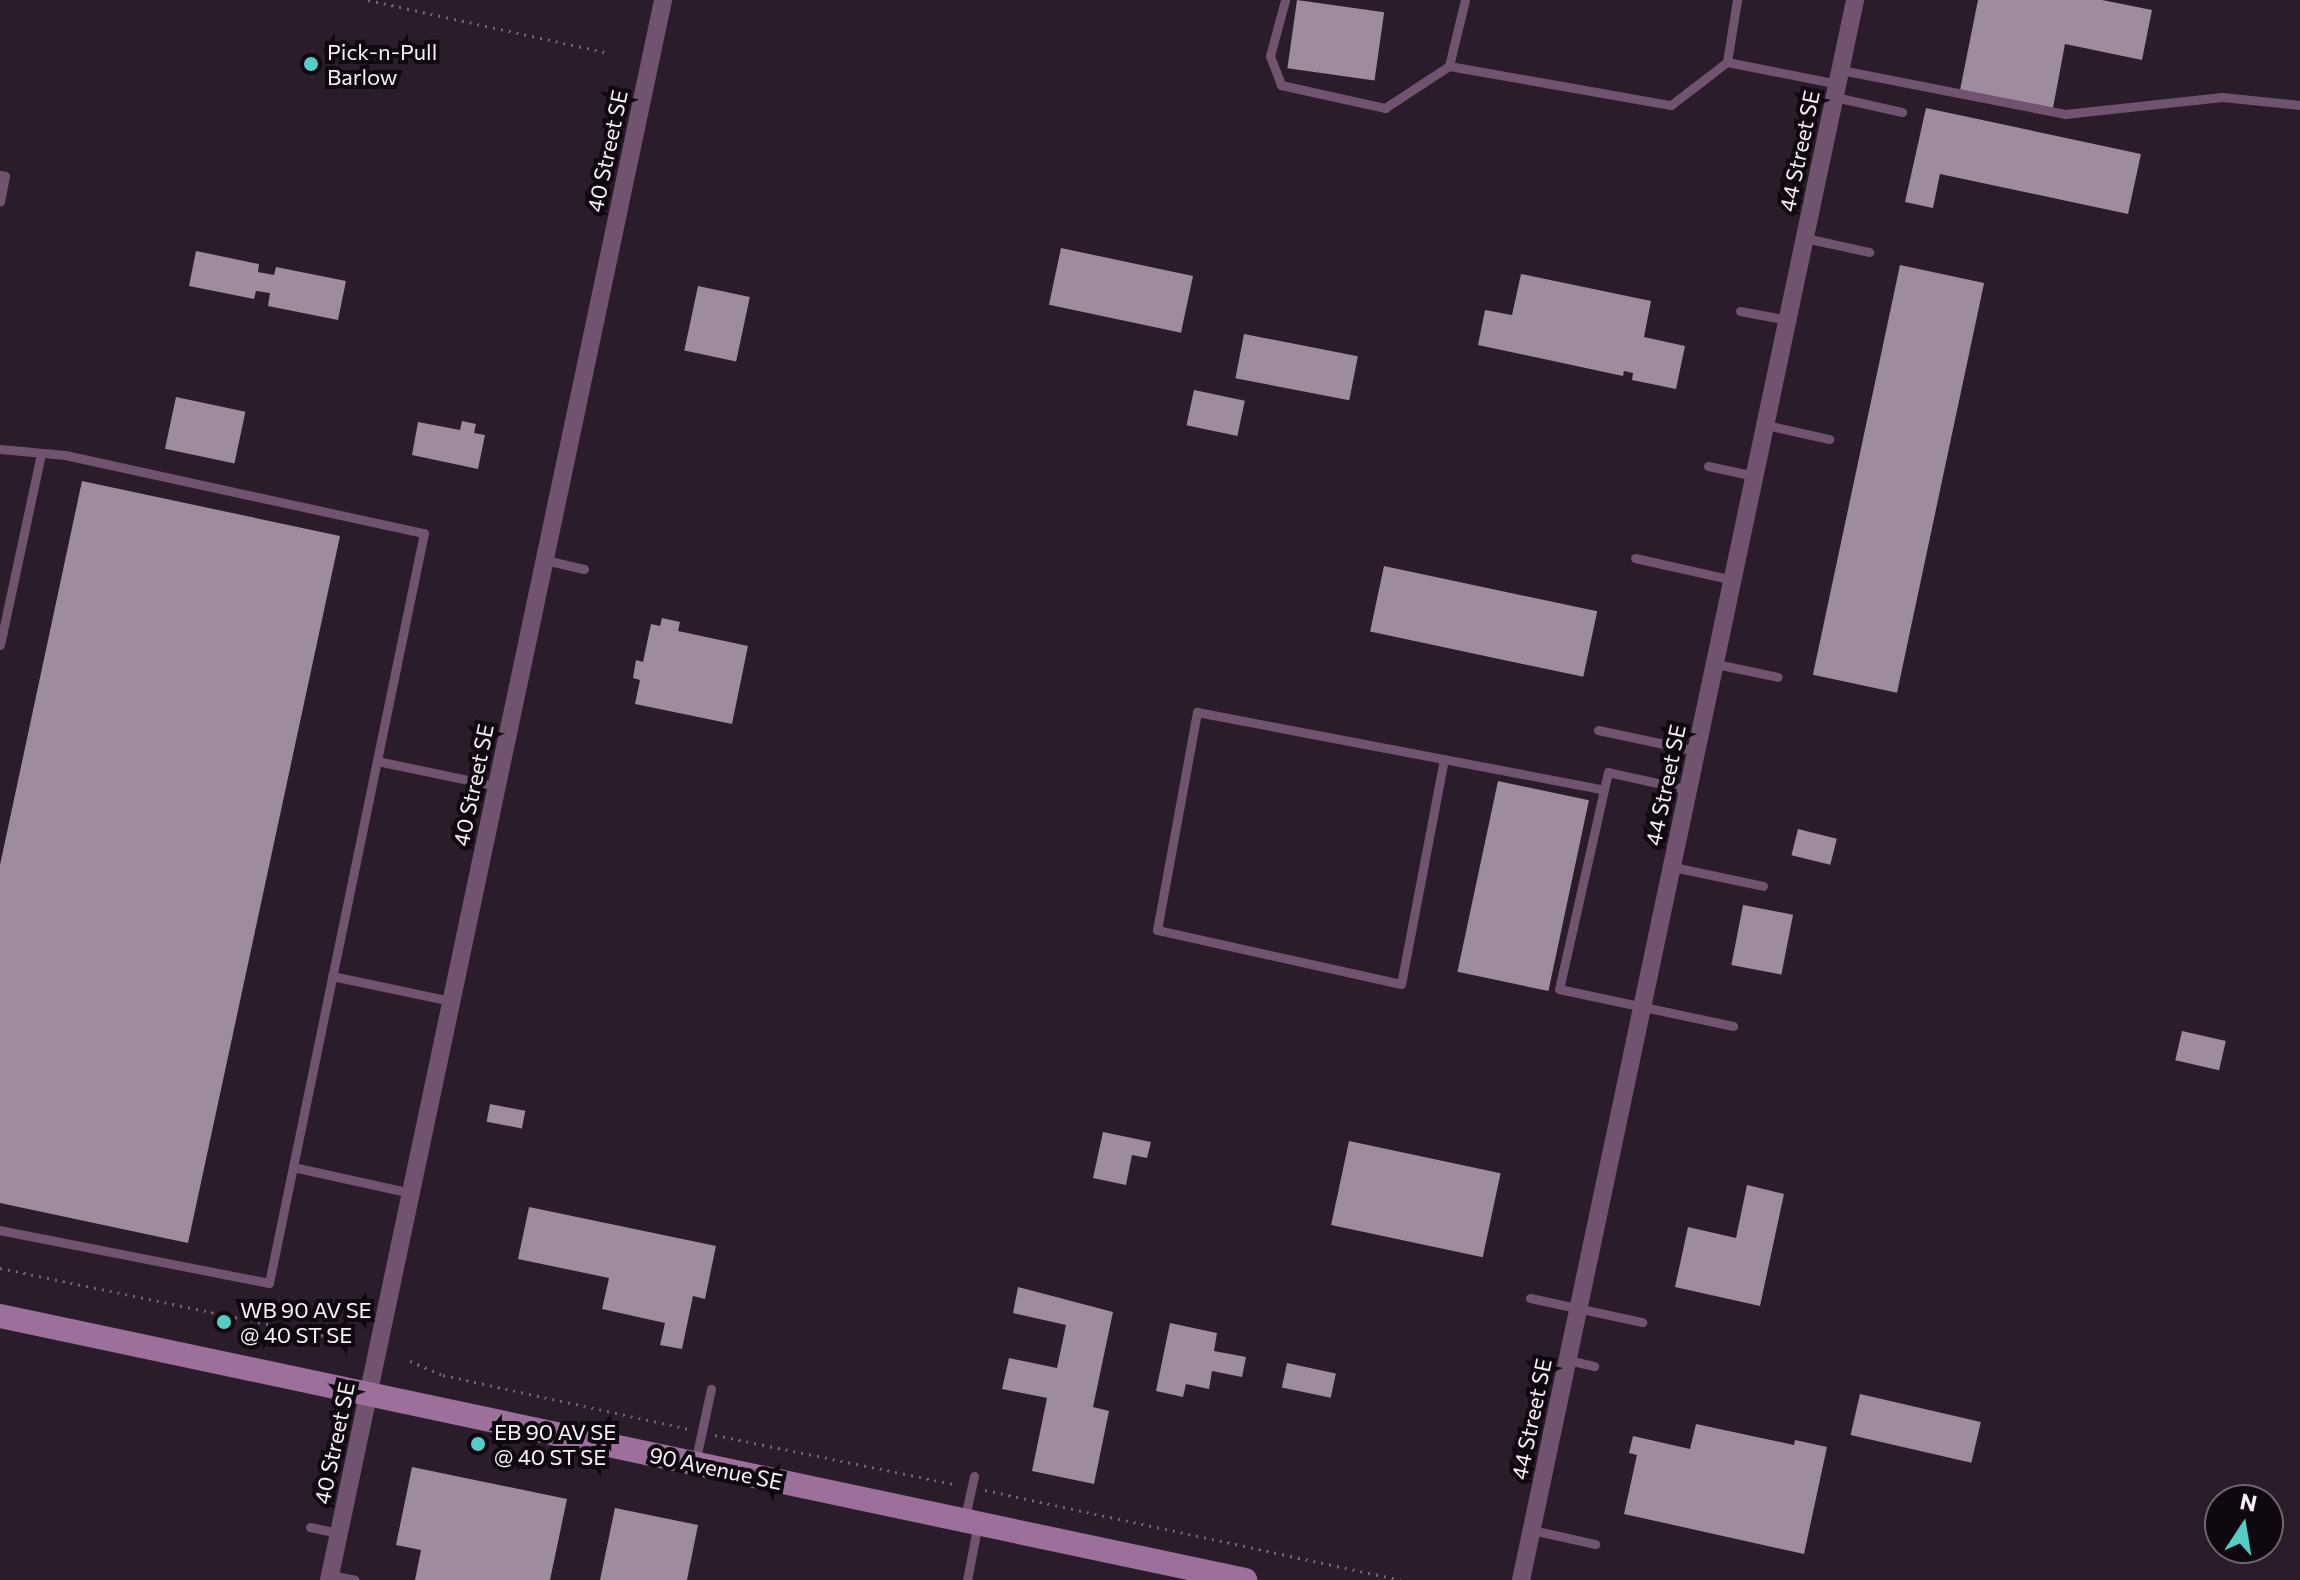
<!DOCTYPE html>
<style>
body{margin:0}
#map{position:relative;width:2300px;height:1580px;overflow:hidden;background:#2a1c2a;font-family:Commissioner,sans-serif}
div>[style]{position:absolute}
.building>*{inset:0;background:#9e8b9d;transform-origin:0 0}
.path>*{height:3px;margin-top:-1.5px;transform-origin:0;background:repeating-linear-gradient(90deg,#726572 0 2px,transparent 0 8px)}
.lane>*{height:9px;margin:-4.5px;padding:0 4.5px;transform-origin:4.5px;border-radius:4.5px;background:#70546f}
.street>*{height:18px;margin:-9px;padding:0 9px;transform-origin:9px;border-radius:9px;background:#70546f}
.secondary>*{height:24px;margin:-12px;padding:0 12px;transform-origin:12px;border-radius:12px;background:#9c709b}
.dots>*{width:22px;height:22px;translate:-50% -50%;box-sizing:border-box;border:4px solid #0f090f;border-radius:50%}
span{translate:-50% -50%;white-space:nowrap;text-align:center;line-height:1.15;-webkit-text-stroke:8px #0f090f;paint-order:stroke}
.poi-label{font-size:22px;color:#f9eff9}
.left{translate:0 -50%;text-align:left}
.street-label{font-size:22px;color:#f9eff9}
.north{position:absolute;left:2204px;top:1484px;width:80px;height:80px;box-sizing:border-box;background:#0f090f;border:2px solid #6d656d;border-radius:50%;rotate:12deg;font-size:22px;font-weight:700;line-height:32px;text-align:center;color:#f9eff9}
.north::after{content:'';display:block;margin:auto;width:28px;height:36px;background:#54cdc6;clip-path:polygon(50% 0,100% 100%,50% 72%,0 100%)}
</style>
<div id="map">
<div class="building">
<i style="left:1297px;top:0;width:88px;height:69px;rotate:8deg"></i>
<i style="clip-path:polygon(1978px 0,2102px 0,2152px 10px,2142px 60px,2065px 44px,2053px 108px,1960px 90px)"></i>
<i style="clip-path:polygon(1926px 108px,2141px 154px,2128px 214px,1940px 174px,1933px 208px,1905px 202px)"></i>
<i style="left:1061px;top:248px;width:135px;height:58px;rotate:12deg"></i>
<i style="clip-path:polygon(196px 251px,259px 264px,258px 272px,274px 275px,276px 267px,346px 281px,338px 320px,268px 306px,270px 293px,256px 291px,254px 299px,189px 286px)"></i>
<i style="left:1900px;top:265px;width:86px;height:419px;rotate:12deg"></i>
<i style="clip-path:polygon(1521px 274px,1651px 301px,1644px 337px,1685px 346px,1676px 389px,1632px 380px,1633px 373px,1624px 371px,1623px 376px,1478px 345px,1485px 310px,1512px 315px)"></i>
<i style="left:698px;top:286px;width:53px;height:66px;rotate:12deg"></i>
<i style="left:1244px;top:334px;width:116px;height:45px;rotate:11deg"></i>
<i style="left:1194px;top:390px;width:52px;height:36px;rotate:12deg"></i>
<i style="left:176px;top:397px;width:71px;height:53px;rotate:12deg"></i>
<i style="clip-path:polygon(462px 421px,476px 424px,474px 433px,485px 435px,478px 469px,412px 455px,418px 422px,460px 430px)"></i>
<i style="clip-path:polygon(82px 481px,340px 536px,188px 1243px,0 1203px,0 865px)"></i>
<i style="left:1384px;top:566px;width:218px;height:67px;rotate:12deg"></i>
<i style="clip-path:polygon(662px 618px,680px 622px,678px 631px,748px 646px,732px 724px,635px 704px,640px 680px,633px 678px,636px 660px,643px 662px,651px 624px,660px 626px)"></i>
<i style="left:1498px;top:781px;width:93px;height:195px;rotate:12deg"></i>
<i style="left:1798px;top:829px;width:40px;height:27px;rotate:14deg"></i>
<i style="left:1743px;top:905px;width:51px;height:61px;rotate:11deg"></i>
<i style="left:2182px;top:1031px;width:45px;height:30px;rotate:13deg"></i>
<i style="left:490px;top:1104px;width:36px;height:18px;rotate:11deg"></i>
<i style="clip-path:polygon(1103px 1132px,1151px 1142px,1147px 1158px,1132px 1155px,1126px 1185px,1093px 1178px)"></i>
<i style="left:1349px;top:1141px;width:155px;height:86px;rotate:12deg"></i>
<i style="clip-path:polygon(1747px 1185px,1784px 1194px,1760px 1306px,1675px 1287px,1688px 1227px,1736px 1238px)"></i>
<i style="clip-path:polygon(529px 1207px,716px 1246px,705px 1299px,693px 1296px,682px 1349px,660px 1345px,665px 1323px,602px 1309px,609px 1278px,518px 1259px)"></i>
<i style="clip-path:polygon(1018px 1287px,1113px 1312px,1093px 1407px,1109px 1411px,1094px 1484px,1032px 1471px,1047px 1398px,1002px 1389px,1009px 1358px,1057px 1368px,1066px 1325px,1013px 1313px)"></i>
<i style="clip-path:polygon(1170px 1323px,1217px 1333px,1214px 1351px,1246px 1357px,1242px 1377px,1212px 1371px,1209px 1389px,1186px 1384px,1183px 1397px,1156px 1391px)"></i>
<i style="left:1287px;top:1363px;width:50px;height:25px;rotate:12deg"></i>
<i style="left:1860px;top:1394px;width:124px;height:42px;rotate:13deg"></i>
<i style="clip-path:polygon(1696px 1424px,1794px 1445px,1795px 1440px,1827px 1447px,1804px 1554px,1624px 1514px,1637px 1455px,1629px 1453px,1633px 1436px,1690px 1449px)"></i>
<i style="clip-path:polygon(412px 1467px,567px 1499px,550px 1580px,415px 1580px,421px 1550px,396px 1545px)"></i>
<i style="clip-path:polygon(615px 1508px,698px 1525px,687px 1580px,600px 1580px)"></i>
</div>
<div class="path">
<i style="left:368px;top:0;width:242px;rotate:12.4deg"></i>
<i style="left:0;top:1268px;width:348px;rotate:11.8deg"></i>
<i style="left:410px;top:1361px;width:36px;rotate:23deg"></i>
<i style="left:443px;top:1375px;width:251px;rotate:12.4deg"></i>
<i style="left:715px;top:1435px;width:248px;rotate:11.6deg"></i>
<i style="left:985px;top:1490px;width:425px;rotate:12.2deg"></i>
</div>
<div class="lane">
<i style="left:1285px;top:0;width:58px;rotate:105deg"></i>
<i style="left:1270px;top:56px;width:31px;rotate:69deg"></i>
<i style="left:1281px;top:85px;width:107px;rotate:12.5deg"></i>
<i style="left:1385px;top:108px;width:77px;rotate:-33.3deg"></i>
<i style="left:1449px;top:66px;width:225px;rotate:10deg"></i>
<i style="left:1671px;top:105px;width:71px;rotate:-37.5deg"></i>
<i style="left:1727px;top:62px;width:63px;rotate:-80.8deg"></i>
<i style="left:1727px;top:62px;width:113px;rotate:11.2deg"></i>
<i style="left:1449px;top:66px;width:68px;rotate:-76.4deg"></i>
<i style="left:1841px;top:70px;width:228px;rotate:11.1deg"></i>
<i style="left:2065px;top:114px;width:158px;rotate:-6.2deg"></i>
<i style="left:2222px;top:97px;width:78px;rotate:5.9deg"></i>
<i style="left:1835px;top:97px;width:69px;rotate:12.6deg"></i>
<i style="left:0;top:175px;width:5px;rotate:11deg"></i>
<i style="left:5px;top:176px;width:26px;rotate:101deg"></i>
<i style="left:1805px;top:238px;width:66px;rotate:12.3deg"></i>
<i style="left:1740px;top:311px;width:49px;rotate:10.6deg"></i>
<i style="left:1766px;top:425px;width:65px;rotate:12.5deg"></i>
<i style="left:0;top:449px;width:65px;rotate:5.3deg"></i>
<i style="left:65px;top:455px;width:367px;rotate:12.3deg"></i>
<i style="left:424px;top:533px;width:766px;rotate:101.68deg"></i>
<i style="left:269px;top:1283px;width:274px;rotate:-168.9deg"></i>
<i style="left:1708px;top:466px;width:48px;rotate:12deg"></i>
<i style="left:1635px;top:558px;width:100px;rotate:12.7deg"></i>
<i style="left:545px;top:560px;width:40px;rotate:13deg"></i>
<i style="left:0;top:645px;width:196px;rotate:-77.9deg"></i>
<i style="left:1716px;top:664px;width:63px;rotate:11.8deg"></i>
<i style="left:1598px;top:730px;width:101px;rotate:12deg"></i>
<i style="left:1444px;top:759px;width:229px;rotate:100.8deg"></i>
<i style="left:1401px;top:984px;width:250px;rotate:-167.5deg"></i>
<i style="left:1157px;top:930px;width:222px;rotate:-79.6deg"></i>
<i style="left:1197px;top:712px;width:414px;rotate:10.8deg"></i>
<i style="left:377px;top:761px;width:123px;rotate:11.8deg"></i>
<i style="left:1689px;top:790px;width:83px;rotate:-167.5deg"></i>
<i style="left:1608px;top:772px;width:222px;rotate:102.7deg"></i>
<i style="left:1559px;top:989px;width:178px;rotate:12deg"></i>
<i style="left:1673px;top:867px;width:92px;rotate:11.9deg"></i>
<i style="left:332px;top:976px;width:122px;rotate:11.9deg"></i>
<i style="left:293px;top:1167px;width:121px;rotate:12.4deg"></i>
<i style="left:1530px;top:1298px;width:115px;rotate:12.1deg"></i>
<i style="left:1568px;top:1360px;width:27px;rotate:13deg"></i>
<i style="left:695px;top:1463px;width:76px;rotate:-77.8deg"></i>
<i style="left:965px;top:1517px;width:42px;rotate:-77.6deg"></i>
<i style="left:310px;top:1527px;width:30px;rotate:12deg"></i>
<i style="left:1532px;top:1530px;width:65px;rotate:12.5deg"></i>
<i style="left:330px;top:1575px;width:25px;rotate:11deg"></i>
<i style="left:967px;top:1580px;width:58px;rotate:-79.1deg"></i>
</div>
<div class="street">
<i style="left:329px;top:1580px;width:1615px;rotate:-78.06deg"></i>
<i style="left:1521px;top:1580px;width:1615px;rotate:-78.06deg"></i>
</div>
<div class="secondary">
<i style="left:0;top:1316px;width:1273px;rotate:11.97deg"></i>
</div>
<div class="dots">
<i style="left:311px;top:64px;background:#54cdc6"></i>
<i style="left:224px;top:1322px;background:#54cdc6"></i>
<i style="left:478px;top:1444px;background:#54cdc6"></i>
</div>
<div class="poi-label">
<span class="left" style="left:327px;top:64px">Pick-n-Pull<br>Barlow</span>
<span class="left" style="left:240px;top:1322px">WB 90 AV SE<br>@ 40 ST SE</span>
<span class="left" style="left:494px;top:1444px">EB 90 AV SE<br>@ 40 ST SE</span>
</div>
<div class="street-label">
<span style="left:607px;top:151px;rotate:-78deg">40 Street SE</span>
<span style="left:1799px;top:151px;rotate:-78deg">44 Street SE</span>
<span style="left:473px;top:785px;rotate:-78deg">40 Street SE</span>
<span style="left:1665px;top:785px;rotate:-78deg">44 Street SE</span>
<span style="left:1531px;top:1419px;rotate:-78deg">44 Street SE</span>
<span style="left:334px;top:1443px;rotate:-78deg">40 Street SE</span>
<span style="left:716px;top:1468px;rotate:12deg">90 Avenue SE</span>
</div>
<div class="north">N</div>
</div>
